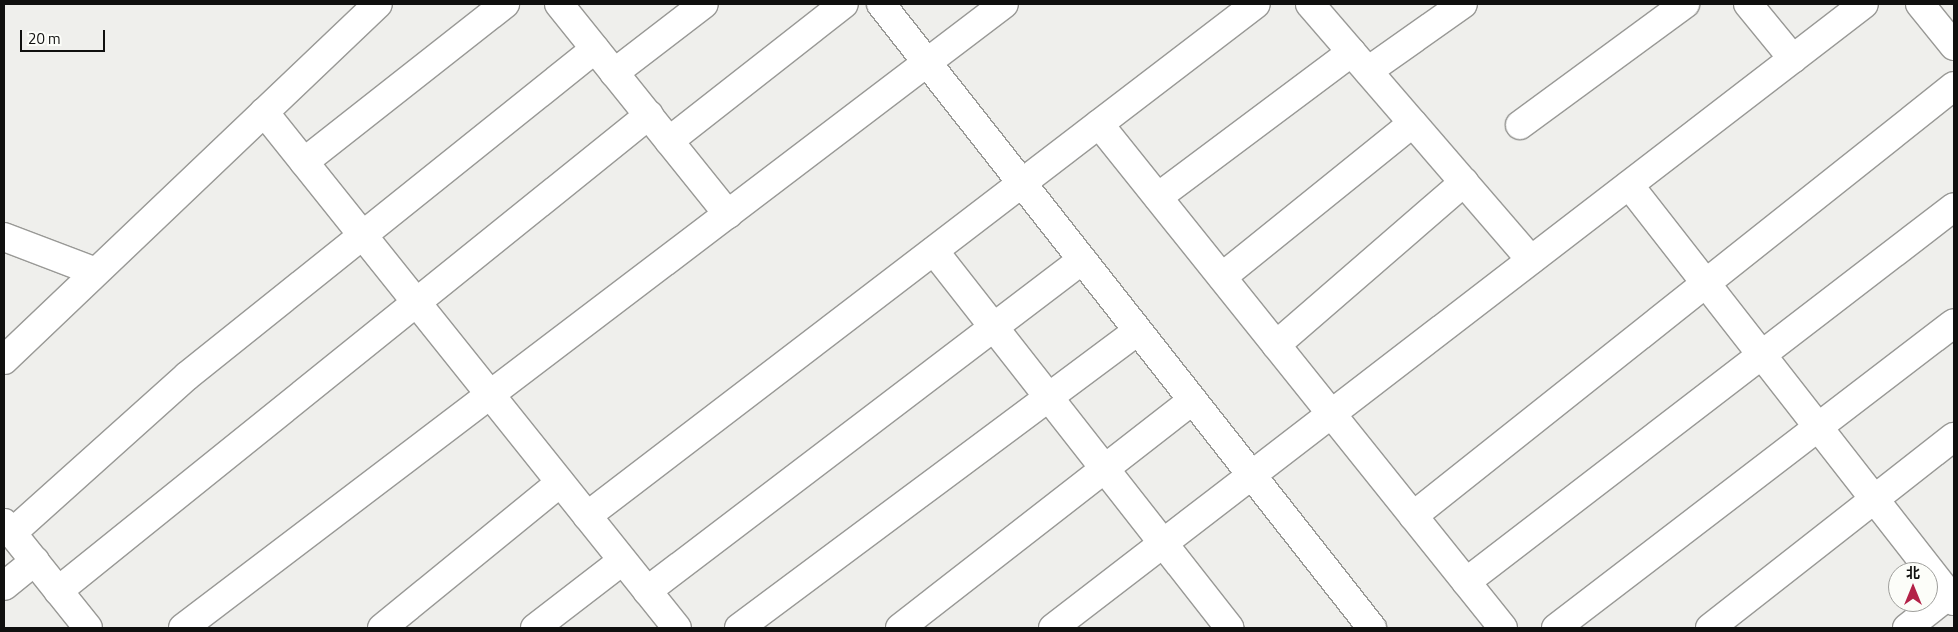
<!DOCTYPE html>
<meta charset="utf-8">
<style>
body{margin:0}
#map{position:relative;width:1958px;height:632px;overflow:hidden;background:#efefec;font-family:"Titillium Web","Noto Sans SC",sans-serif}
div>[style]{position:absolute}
.roads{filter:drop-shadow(1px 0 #999996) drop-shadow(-1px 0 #999996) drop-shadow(0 1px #999996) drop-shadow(0 -1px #999996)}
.minor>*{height:28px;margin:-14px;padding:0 14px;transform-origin:14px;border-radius:14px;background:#fff}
span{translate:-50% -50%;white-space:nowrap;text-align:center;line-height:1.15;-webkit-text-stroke:5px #fcfdf9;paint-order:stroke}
.frame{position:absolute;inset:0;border:5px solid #10100f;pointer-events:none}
.north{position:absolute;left:1888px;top:562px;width:50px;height:50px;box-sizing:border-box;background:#fcfdf9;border:1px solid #9e9e9b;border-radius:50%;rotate:0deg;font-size:14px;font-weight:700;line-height:20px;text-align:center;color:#10100f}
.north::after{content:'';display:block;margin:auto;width:18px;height:22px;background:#b32248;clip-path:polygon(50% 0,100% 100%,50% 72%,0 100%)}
.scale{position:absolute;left:20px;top:30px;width:85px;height:22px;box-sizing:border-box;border:2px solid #10100f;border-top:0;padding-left:6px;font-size:15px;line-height:18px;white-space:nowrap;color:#10100f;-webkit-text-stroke:4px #fcfdf9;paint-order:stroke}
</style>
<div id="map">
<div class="roads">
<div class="minor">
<i style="left:559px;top:4px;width:270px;rotate:51.2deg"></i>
<i style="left:881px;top:4px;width:794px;rotate:51.8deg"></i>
<i style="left:1310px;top:4px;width:338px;rotate:49.2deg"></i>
<i style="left:1748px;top:4px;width:71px;rotate:50.7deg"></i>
<i style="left:1920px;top:4px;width:54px;rotate:51deg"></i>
<i style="left:1368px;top:71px;width:116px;rotate:-35.2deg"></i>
<i style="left:614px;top:73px;width:113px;rotate:-37.5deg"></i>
<i style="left:264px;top:112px;width:661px;rotate:51.33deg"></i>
<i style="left:1099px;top:124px;width:646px;rotate:51.28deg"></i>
<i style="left:1520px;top:125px;width:205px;rotate:-36.3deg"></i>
<i style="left:669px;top:141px;width:222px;rotate:-38.1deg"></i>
<i style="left:304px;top:162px;width:256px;rotate:-38.2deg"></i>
<i style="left:1629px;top:185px;width:528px;rotate:52deg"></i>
<i style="left:1158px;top:197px;width:242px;rotate:-36.8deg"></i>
<i style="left:4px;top:237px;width:98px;rotate:20.8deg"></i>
<i style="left:934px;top:251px;width:479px;rotate:51.9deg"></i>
<i style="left:1222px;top:277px;width:245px;rotate:-38.9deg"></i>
<i style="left:1276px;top:345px;width:249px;rotate:-40.9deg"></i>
<i style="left:4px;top:360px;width:516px;rotate:-43.59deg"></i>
<i style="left:587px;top:516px;width:842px;rotate:-37.43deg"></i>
<i style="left:1413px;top:516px;width:691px;rotate:-38.48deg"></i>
<i style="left:4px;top:523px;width:134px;rotate:51.3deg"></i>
<i style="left:12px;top:533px;width:235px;rotate:-41.9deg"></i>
<i style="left:187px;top:376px;width:523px;rotate:-38.71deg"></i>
<i style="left:1466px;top:582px;width:615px;rotate:-37.54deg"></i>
<i style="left:4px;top:586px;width:40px;rotate:-39deg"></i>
<i style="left:58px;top:591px;width:759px;rotate:-38.85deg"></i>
<i style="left:647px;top:591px;width:547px;rotate:-37.27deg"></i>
<i style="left:183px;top:628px;width:1031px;rotate:-37.24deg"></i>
<i style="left:382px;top:628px;width:230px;rotate:-39.2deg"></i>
<i style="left:535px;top:628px;width:110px;rotate:-37.6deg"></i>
<i style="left:739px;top:628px;width:497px;rotate:-36.7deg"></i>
<i style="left:900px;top:628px;width:371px;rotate:-37.9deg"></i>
<i style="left:1053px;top:628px;width:1023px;rotate:-37.58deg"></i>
<i style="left:1556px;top:628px;width:501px;rotate:-37.46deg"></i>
<i style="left:1710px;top:628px;width:310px;rotate:-38.1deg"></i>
<i style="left:1907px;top:628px;width:60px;rotate:-38.2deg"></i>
</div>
</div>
<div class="frame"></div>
<div class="north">北</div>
<div class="scale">20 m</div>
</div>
